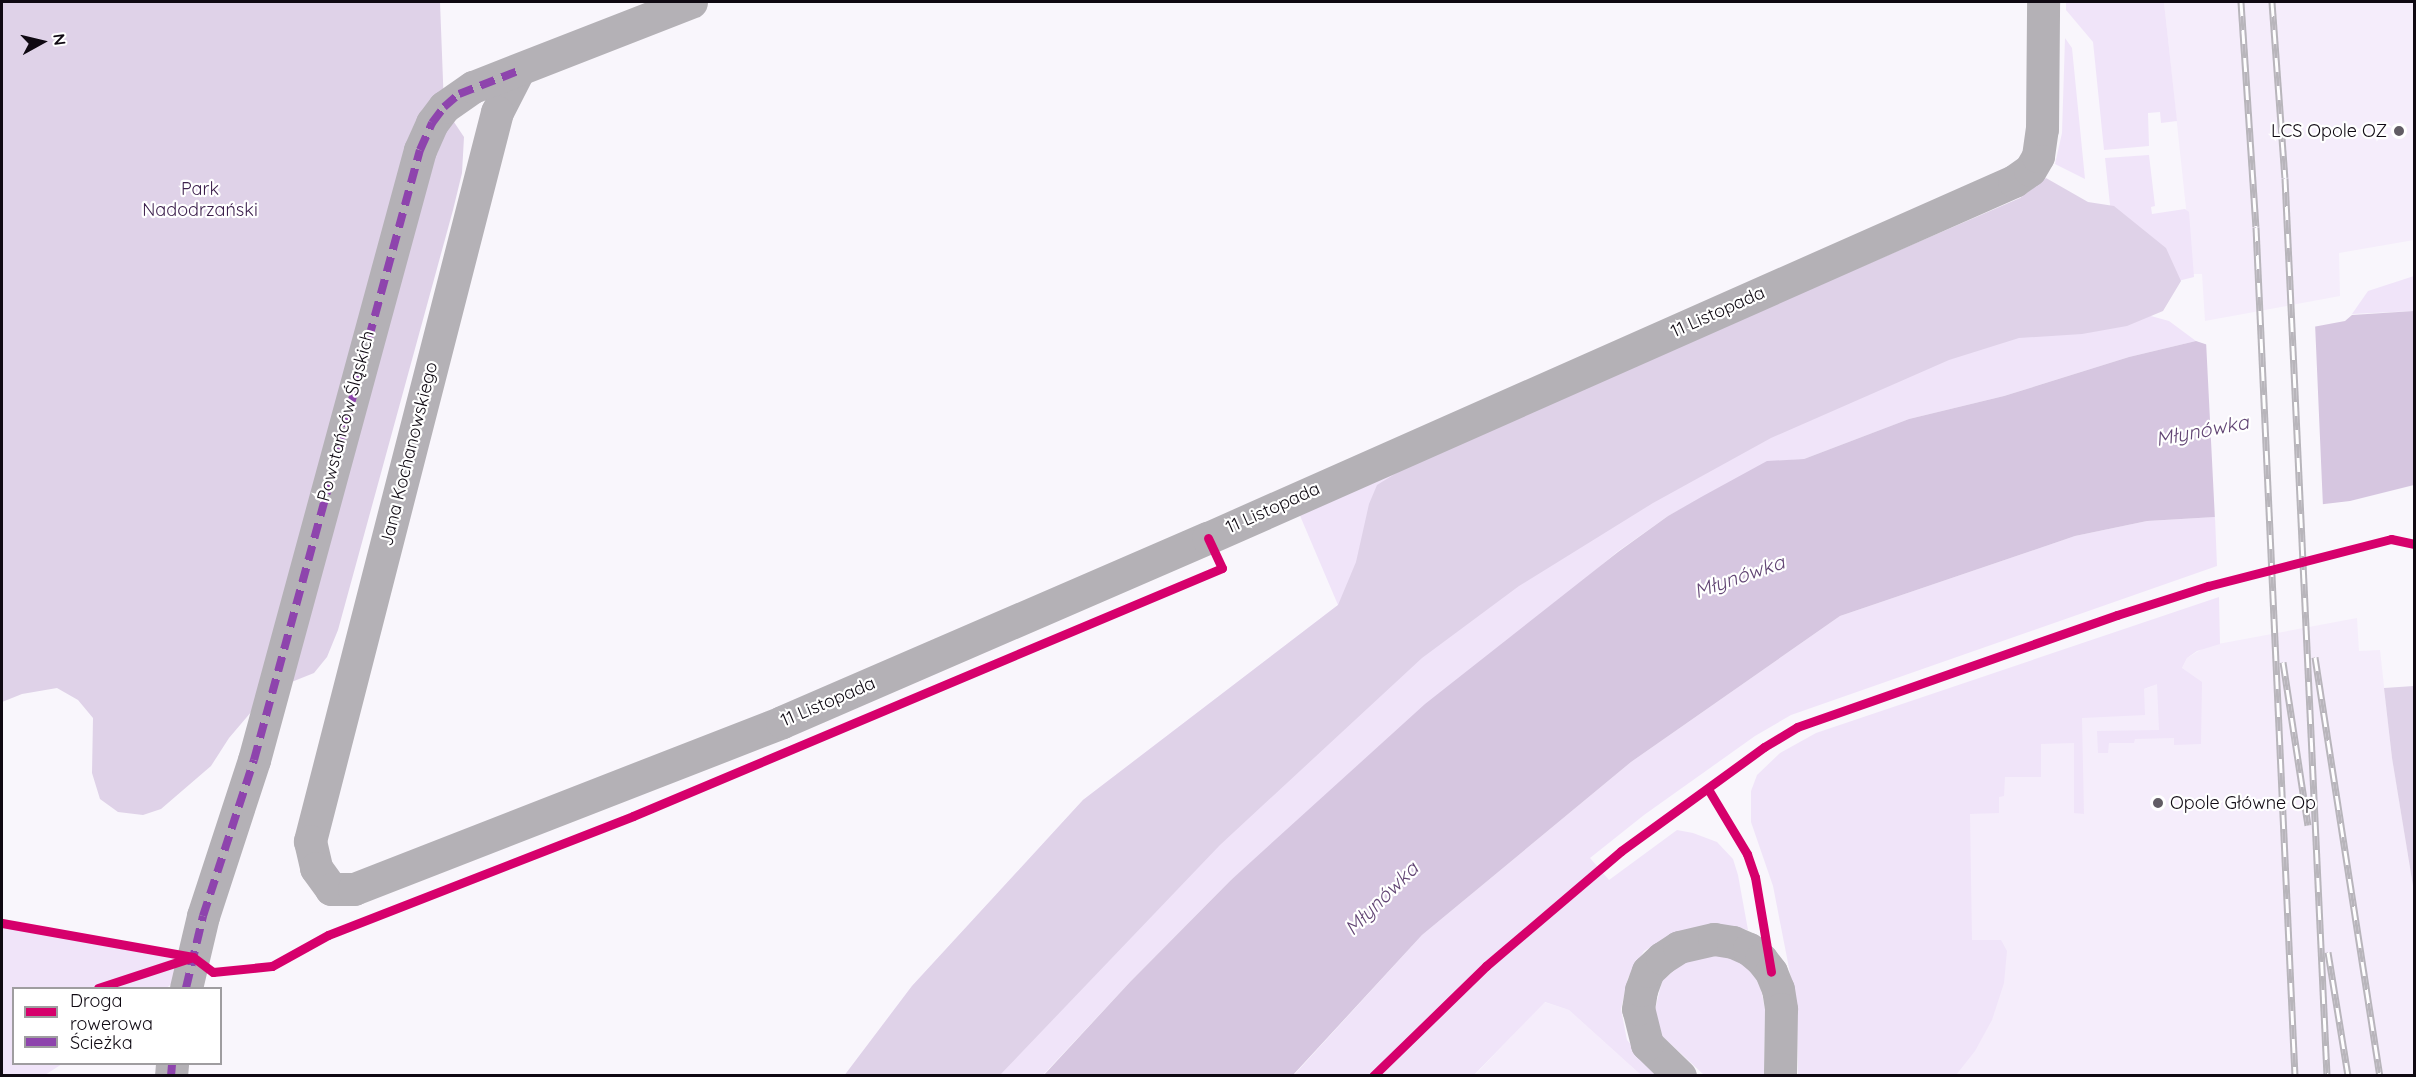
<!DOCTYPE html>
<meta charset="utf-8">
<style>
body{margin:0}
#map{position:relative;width:2416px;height:1077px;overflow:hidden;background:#f9f6fc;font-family:Quicksand,sans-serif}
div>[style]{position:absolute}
.built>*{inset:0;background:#f5edfb}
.green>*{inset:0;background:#f0e4f9}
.forest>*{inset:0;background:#dfd2e8}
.water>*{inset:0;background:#d6c6e0}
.pier>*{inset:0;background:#f9f6fc}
.minor>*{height:33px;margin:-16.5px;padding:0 16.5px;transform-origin:16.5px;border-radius:16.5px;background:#b4b1b6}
.rail>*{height:7px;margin-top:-3.5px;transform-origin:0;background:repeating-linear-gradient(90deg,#fff 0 14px,#b8b5bb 0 28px);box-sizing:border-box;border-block:2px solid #b8b5bb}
.quiet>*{height:8px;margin-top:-4px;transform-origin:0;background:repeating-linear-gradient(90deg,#8e44ad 0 15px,transparent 0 23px)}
.cycleway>*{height:9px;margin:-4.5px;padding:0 4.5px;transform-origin:4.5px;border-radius:4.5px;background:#d6006c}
.dots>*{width:16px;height:16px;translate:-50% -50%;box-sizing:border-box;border:3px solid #fff;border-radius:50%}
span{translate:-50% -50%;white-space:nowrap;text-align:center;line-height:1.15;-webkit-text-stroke:4.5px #fff;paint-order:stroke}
.poi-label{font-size:18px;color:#0f0912}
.right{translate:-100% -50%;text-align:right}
.left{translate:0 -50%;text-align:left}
.park-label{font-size:18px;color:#3d204d}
.street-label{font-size:18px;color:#0f0912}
.water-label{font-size:20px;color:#624574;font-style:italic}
.frame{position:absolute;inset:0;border:3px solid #0f0912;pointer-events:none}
.legend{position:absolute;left:12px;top:987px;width:210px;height:78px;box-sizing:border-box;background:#fff;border:2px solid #9f9da0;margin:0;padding:8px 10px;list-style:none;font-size:18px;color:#0f0912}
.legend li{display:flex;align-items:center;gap:12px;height:30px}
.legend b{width:30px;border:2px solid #9f9da0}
.north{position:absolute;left:12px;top:12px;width:60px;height:60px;-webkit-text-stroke:4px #fff;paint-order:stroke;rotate:82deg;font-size:16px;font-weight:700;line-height:24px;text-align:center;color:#0f0912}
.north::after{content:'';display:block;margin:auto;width:21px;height:27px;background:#0f0912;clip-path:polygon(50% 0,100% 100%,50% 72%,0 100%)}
</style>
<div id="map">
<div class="built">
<i style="clip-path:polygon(2164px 2px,2414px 2px,2414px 240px,2339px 253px,2340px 296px,2205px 321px,2202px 274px,2193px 274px)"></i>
<i style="clip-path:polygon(2357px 618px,2359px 651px,2380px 650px,2392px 758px,2414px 892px,2414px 1075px,1810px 1076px,1820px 804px,2150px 687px,2182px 668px,2187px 658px,2207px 646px)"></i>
<i style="clip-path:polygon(1544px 1002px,1569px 1010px,1641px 1075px,1474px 1076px)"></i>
</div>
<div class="green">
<i style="clip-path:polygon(2066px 2px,2164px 2px,2177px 121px,2161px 123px,2160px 112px,2148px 113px,2149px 146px,2104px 150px,2093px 42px,2066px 10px)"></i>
<i style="clip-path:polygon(2065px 38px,2072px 48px,2085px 179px,2055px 164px,2062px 133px)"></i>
<i style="clip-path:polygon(2149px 155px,2155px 206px,2151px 207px,2152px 214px,2185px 209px,2189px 212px,2194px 277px,2174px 282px,2117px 270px,2105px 158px)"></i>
<i style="clip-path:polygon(2414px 276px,2414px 311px,2352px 314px,2368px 291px)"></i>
<i style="clip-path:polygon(2129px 310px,2169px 321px,2196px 341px,2129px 357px,2004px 396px,1909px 419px,1804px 459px,1767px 462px,1668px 516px,1617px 552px,1231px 880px,1130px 982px,1043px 1075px,844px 1076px,912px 986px,1083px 800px,1338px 605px,1298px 511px,1424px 456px)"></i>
<i style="clip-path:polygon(2215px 517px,2217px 566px,1791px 715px,1755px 736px,1644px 815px,1590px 858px,1609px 880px,1677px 830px,1693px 833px,1717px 842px,1733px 859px,1738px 875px,1748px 930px,1735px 927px,1670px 936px,1644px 951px,1628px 978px,1621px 1009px,1627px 1040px,1658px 1075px,1641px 1075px,1569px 1010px,1545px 1002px,1474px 1075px,1293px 1076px,1422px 935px,1631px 762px,1840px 616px,2075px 536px,2147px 521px)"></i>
<i style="clip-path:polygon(2219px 597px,2220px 644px,2197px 651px,2187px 658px,2182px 668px,2202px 682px,2201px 744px,2174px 745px,2174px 738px,2135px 739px,2134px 743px,2109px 743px,2108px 753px,2098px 753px,2097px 731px,2159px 730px,2157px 684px,2144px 689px,2145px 715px,2082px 718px,2084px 814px,2074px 813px,2074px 743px,2041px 744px,2041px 777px,2005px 777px,2004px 796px,1999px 797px,1999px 813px,1970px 814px,1972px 940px,2001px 940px,2007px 951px,2004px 983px,1992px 1020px,1975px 1051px,1956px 1075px,1798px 1075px,1797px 1009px,1773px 886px,1751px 822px,1751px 791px,1757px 775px,1780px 753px,1816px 733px)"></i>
<i style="clip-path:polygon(2px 923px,122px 946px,193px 957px,189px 972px,166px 988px,14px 988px,14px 1064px,62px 1064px,45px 1075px,2px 1075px)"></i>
<i style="clip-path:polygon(1717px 954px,1736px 959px,1753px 973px,1761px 989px,1765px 1009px,1764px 1075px,1704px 1075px,1661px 1035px,1654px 1014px,1662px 981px,1686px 960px)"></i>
</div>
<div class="forest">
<i style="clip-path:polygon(2px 2px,440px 2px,444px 107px,464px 137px,462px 173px,453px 210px,338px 630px,327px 657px,314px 673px,289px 683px,275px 684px,229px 738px,211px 766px,161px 809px,143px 815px,118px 812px,100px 799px,92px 773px,93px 718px,78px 700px,57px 688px,22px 694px,2px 702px)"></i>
<i style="clip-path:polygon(2046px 178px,2088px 202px,2114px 206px,2166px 248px,2181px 281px,2163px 311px,2127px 326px,2082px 334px,2019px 338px,1949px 360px,1771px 438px,1653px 503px,1519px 586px,1422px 658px,1220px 845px,1000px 1075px,844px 1076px,912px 986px,1083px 800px,1338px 605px,1356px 562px,1369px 504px,1377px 485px,1424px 456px,2020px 198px)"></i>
<i style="clip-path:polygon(2414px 686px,2414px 892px,2392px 758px,2384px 688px)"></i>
</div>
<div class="water">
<i style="clip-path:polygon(2414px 311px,2414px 485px,2350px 501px,2215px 517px,2147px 521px,2075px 536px,1840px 616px,1631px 762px,1422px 935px,1293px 1075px,1043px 1076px,1130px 982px,1231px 880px,1425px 704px,1618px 552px,1668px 516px,1703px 496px,1767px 461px,1804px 459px,1909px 419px,2004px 396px,2129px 357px,2196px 341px,2211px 346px,2345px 321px,2352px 315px)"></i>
</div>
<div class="pier">
<i style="clip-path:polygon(2315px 323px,2323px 507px,2215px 520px,2206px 341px,2211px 343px)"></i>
</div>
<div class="minor">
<i style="left:518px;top:71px;width:46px;rotate:117.1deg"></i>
<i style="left:497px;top:112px;width:753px;rotate:104.39deg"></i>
<i style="left:310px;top:841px;width:28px;rotate:77deg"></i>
<i style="left:316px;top:868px;width:26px;rotate:54deg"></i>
<i style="left:331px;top:889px;width:23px"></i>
<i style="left:354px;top:889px;width:459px;rotate:-21.3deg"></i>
<i style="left:782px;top:722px;width:464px;rotate:-23.4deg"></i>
<i style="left:1208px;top:538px;width:882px;rotate:-23.89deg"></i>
<i style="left:2014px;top:181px;width:19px;rotate:-35deg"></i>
<i style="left:2030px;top:170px;width:16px;rotate:-60deg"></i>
<i style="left:2038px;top:156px;width:27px;rotate:-82deg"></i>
<i style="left:2042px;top:129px;width:127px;rotate:-89.5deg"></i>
<i style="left:186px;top:988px;width:74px;rotate:-76.7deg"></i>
<i style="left:203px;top:916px;width:164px;rotate:-71.9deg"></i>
<i style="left:254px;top:760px;width:632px;rotate:-74.78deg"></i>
<i style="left:420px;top:150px;width:30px;rotate:-66deg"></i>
<i style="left:432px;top:123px;width:20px;rotate:-53deg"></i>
<i style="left:444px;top:107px;width:35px;rotate:-35deg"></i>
<i style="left:473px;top:87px;width:234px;rotate:-21.3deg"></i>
<i style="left:171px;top:1076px;width:12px;rotate:-85deg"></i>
<i style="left:1680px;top:1076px;width:46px;rotate:-135.9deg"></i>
<i style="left:1647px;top:1044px;width:36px;rotate:-104deg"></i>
<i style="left:1638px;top:1009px;width:19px;rotate:-81deg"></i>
<i style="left:1641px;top:990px;width:20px;rotate:-70deg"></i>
<i style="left:1648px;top:971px;width:19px;rotate:-43deg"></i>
<i style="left:1662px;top:958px;width:20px;rotate:-33deg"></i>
<i style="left:1679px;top:947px;width:36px;rotate:-13deg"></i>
<i style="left:1714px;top:939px;width:19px;rotate:9deg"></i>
<i style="left:1733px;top:942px;width:17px;rotate:24deg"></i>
<i style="left:1749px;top:949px;width:16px;rotate:40deg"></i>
<i style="left:1761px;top:959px;width:16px;rotate:52deg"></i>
<i style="left:1771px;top:972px;width:18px;rotate:68deg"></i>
<i style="left:1778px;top:989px;width:20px;rotate:81deg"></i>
<i style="left:1781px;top:1009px;width:67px;rotate:90.9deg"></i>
</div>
<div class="rail">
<i style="left:2241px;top:2px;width:225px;rotate:86.2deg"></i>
<i style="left:2256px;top:227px;width:850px;rotate:87.37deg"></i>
<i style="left:2272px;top:2px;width:176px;rotate:85.8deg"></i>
<i style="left:2285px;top:178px;width:899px;rotate:87.32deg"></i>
<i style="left:2315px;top:657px;width:424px;rotate:81.2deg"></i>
<i style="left:2283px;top:662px;width:165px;rotate:81.3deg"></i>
<i style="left:2328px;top:952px;width:126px;rotate:80.8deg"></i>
</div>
<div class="quiet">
<i style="left:186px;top:988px;width:74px;rotate:-76.7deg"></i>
<i style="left:203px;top:916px;width:164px;rotate:-71.9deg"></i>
<i style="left:254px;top:760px;width:632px;rotate:-74.78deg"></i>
<i style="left:420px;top:150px;width:30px;rotate:-66deg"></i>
<i style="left:432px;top:123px;width:20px;rotate:-53deg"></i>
<i style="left:444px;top:107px;width:20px;rotate:-41deg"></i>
<i style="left:459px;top:94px;width:63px;rotate:-21.3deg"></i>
<i style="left:171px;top:1076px;width:12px;rotate:-85deg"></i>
</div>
<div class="cycleway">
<i style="left:1708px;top:789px;width:76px;rotate:59deg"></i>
<i style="left:1747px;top:854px;width:24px;rotate:71deg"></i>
<i style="left:1755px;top:877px;width:96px;rotate:80.4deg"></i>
<i style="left:2px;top:923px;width:194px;rotate:10.1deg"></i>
<i style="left:193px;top:957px;width:25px;rotate:37deg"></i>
<i style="left:213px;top:972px;width:59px;rotate:-5.8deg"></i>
<i style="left:272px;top:966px;width:64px;rotate:-29deg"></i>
<i style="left:328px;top:935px;width:327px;rotate:-21.3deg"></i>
<i style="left:633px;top:816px;width:639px;rotate:-22.83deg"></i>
<i style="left:1222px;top:568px;width:33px;rotate:-115deg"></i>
<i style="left:98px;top:988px;width:97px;rotate:-18.1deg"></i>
<i style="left:1373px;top:1076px;width:158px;rotate:-44.2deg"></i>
<i style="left:1486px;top:966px;width:177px;rotate:-40.4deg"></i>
<i style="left:1621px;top:851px;width:177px;rotate:-36deg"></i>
<i style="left:1764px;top:747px;width:39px;rotate:-31deg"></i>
<i style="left:1797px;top:727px;width:339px;rotate:-19.3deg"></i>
<i style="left:2117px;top:615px;width:96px;rotate:-17.7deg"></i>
<i style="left:2208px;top:586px;width:189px;rotate:-14.4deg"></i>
<i style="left:2391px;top:539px;width:24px;rotate:12deg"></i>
</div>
<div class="dots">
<i style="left:2399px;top:131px;background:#615c64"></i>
<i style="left:2158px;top:803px;background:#615c64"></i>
</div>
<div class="poi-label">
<span class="right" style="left:2387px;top:131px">LCS Opole OZ</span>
<span class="left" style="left:2170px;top:803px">Opole Główne Op</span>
</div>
<div class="park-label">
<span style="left:200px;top:200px">Park<br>Nadodrzański</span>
</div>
<div class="street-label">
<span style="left:1718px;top:312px;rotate:-24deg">11 Listopada</span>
<span style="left:346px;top:416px;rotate:-75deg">Powstańców Śląskich</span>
<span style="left:409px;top:454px;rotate:-76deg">Jana Kochanowskiego</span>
<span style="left:1273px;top:508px;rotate:-24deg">11 Listopada</span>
<span style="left:828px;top:702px;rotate:-23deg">11 Listopada</span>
</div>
<div class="water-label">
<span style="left:2202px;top:430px;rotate:-11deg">Młynówka</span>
<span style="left:1739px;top:576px;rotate:-19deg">Młynówka</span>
<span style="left:1381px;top:898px;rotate:-45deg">Młynówka</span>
</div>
<div class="frame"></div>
<ul class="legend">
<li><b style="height:8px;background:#d6006c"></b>Droga rowerowa</li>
<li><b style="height:8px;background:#8e44ad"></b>Ścieżka</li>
</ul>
<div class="north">N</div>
</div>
